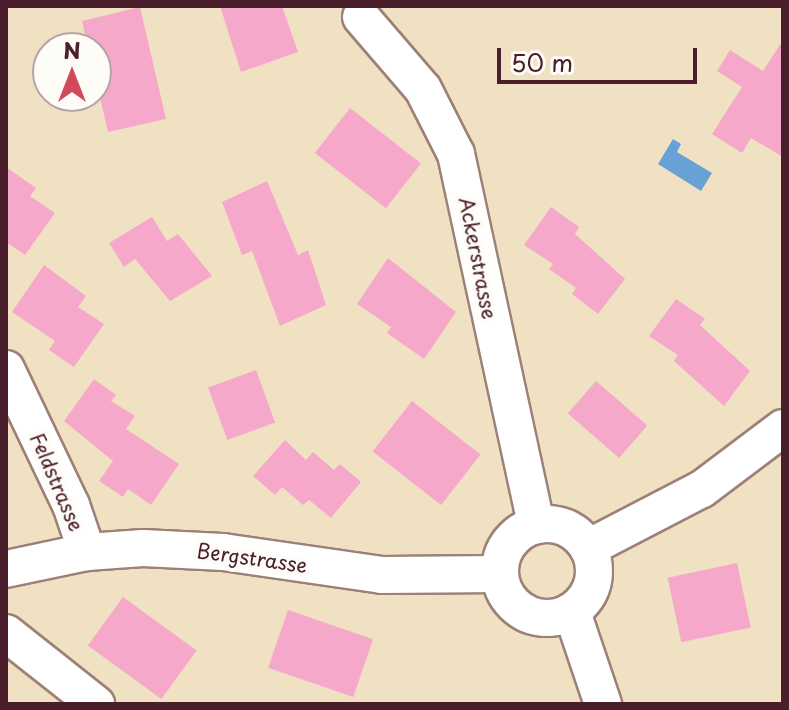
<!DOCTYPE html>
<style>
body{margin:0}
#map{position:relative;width:789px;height:710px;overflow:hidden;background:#f0e1c3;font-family:"Playpen Sans",sans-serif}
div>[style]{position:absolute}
.water>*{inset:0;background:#69a1d7}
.building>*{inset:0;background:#f6a8cb;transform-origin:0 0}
.roads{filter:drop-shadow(2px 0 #9d8077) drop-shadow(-2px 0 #9d8077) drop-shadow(0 2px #9d8077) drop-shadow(0 -2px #9d8077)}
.minor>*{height:36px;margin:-18px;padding:0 18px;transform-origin:18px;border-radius:18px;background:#fff}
.minor>.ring{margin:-18px;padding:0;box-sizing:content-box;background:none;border:36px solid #fff;border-radius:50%}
span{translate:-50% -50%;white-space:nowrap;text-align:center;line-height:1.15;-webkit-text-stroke:8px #fdfcf7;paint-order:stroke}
.street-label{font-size:20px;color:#4a1f2b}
.frame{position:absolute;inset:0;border:8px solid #4a1f2b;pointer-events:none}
.north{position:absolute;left:32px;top:32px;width:80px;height:80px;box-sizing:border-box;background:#fdfcf7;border:2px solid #b5a4a5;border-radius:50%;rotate:0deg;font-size:22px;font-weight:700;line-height:32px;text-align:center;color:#4a1f2b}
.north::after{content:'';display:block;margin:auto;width:28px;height:36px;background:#d1495b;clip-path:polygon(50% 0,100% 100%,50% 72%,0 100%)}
.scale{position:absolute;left:497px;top:48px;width:200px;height:36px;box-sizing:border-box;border:4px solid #4a1f2b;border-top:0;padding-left:10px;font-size:24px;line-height:28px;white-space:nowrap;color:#4a1f2b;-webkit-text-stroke:6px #fdfcf7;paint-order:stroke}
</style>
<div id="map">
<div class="water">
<i style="clip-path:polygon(673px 139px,681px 144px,677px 152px,712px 173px,701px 191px,658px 164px)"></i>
</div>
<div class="building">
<i style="clip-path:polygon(220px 6px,282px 6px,298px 52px,241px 72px)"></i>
<i style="clip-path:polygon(140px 7px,166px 119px,108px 132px,96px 80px,96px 48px,88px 48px,82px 21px)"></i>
<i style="clip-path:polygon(783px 40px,783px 157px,751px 138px,742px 153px,712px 134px,742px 87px,717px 71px,730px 50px,763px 71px)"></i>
<i style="left:350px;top:108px;width:90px;height:57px;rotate:38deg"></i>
<i style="clip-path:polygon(6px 167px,36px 188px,30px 196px,55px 213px,25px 255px,6px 242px)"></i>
<i style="clip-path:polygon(267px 181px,298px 255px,308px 250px,326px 305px,280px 326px,252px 251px,242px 255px,222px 202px)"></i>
<i style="clip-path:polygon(551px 207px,579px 227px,575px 234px,625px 279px,598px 314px,572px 294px,576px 288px,549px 269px,553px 264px,524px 245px)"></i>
<i style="clip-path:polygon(152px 217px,167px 241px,178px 234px,212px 276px,170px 301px,135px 259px,124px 267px,109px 243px)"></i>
<i style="clip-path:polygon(388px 258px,456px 312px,424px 359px,387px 333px,391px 327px,357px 304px)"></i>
<i style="clip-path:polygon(44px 265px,86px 296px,78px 307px,104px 324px,74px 367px,49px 350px,55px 341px,12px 312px)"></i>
<i style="clip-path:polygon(676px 299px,705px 319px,700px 325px,750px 371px,724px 406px,674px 361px,678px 355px,649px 336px)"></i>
<i style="left:256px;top:370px;width:56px;height:51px;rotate:70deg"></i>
<i style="clip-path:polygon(94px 379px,116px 395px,111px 401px,135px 416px,126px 429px,179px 464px,151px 505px,128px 489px,123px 497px,99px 481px,113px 461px,64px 421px)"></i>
<i style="left:596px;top:381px;width:68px;height:43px;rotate:41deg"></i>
<i style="left:412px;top:401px;width:87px;height:64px;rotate:38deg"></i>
<i style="clip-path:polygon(285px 440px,306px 460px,313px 452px,334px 470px,340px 464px,361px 482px,331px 518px,309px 500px,303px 505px,282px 487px,275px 495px,253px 476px)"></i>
<i style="left:737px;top:563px;width:66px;height:71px;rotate:78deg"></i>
<i style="left:123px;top:597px;width:91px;height:60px;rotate:36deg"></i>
<i style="left:288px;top:610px;width:90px;height:61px;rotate:19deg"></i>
</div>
<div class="roads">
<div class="minor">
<i style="left:361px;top:17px;width:95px;rotate:49.3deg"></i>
<i style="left:423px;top:89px;width:73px;rotate:63.1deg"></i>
<i style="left:456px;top:154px;width:380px;rotate:77.8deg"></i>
<i style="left:6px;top:369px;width:151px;rotate:64.5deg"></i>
<i style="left:71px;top:505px;width:50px;rotate:71.2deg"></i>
<i class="ring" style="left:500px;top:524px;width:58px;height:58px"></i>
<i style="left:588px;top:548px;width:128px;rotate:-27.4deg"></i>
<i style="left:702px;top:489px;width:101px;rotate:-37deg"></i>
<i style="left:6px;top:569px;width:83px;rotate:-11.9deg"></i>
<i style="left:87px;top:552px;width:56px;rotate:-4.1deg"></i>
<i style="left:143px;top:548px;width:80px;rotate:2.9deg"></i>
<i style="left:223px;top:552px;width:161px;rotate:8.2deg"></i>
<i style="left:382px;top:575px;width:118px;rotate:-0.5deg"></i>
<i style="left:572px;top:612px;width:97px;rotate:71.4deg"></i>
<i style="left:6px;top:633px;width:115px;rotate:38.3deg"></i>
</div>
</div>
<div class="street-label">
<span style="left:478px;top:258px;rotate:79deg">Ackerstrasse</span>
<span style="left:57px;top:482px;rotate:67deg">Feldstrasse</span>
<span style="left:252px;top:558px;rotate:8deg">Bergstrasse</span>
</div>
<div class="frame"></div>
<div class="north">N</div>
<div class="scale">50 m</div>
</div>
